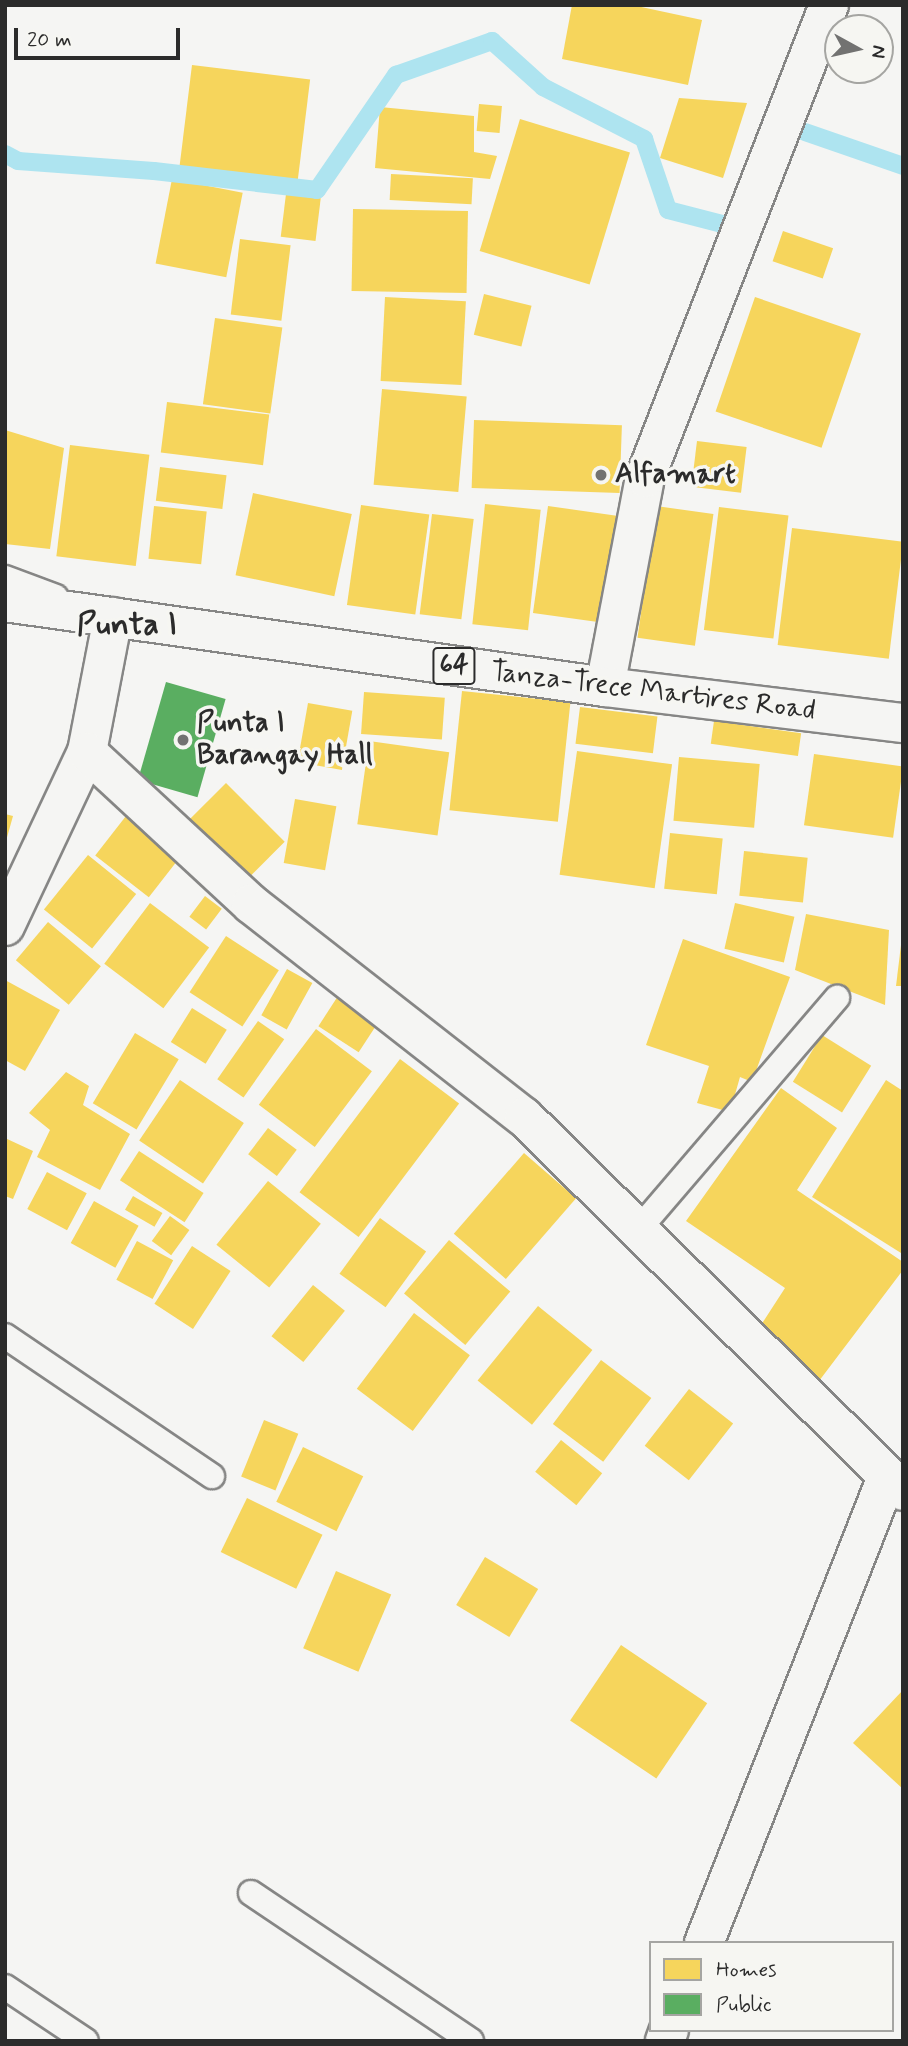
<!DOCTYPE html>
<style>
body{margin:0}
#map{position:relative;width:908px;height:2046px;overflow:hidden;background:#f5f5f3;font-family:Mynerve,sans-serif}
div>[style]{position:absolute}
.homes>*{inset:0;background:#f6d55c;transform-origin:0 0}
.public>*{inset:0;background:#5aae61;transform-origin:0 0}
.stream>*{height:18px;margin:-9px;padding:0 9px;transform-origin:9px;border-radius:9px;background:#aee4f0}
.roads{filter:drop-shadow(2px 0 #868685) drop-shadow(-2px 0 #868685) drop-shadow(0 2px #868685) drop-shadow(0 -2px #868685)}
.service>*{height:24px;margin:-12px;padding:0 12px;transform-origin:12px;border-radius:12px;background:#f5f5f3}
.minor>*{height:38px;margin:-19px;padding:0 19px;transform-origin:19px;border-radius:19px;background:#f5f5f3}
.tertiary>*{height:38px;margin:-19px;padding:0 19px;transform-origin:19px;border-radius:19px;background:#f5f5f3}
.secondary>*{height:38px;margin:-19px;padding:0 19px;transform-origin:19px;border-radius:19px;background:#f5f5f3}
.primary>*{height:38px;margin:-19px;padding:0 19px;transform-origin:19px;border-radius:19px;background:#f5f5f3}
.dots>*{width:19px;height:19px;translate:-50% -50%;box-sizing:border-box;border:4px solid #f6f6f2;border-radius:50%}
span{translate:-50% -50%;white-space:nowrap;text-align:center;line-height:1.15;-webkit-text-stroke:7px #f6f6f2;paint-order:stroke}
.shield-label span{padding:2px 5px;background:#f6f6f2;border:2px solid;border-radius:5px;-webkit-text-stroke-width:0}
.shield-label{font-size:26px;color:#2b2b2b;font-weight:700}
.poi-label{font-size:28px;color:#2b2b2b;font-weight:700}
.left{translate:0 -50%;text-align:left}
.street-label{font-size:28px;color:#2b2b2b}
.quarter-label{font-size:32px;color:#2b2b2b;font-weight:700}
.frame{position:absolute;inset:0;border:7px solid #2b2b2b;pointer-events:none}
.legend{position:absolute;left:649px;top:1941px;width:245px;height:91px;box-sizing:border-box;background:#f6f6f2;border:2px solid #a5a5a2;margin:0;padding:9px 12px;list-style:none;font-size:21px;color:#2b2b2b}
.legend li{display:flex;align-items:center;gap:14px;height:35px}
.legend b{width:35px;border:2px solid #a5a5a2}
.north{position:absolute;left:824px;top:14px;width:70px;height:70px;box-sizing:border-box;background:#f6f6f2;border:2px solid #a5a5a2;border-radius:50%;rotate:98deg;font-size:19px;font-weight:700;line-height:28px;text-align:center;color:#2b2b2b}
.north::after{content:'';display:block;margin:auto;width:24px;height:32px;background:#727271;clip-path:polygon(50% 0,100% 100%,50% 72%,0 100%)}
.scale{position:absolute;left:14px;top:28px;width:166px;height:32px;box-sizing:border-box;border:4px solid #2b2b2b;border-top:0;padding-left:9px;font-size:21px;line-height:24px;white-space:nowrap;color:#2b2b2b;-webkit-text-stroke:5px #f6f6f2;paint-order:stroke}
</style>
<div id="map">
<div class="homes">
<i style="clip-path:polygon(572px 5px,632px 5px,702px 20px,688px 85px,562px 59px)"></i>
<i style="left:192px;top:65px;width:119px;height:104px;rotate:7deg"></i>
<i style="clip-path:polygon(679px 98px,747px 103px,723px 178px,660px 158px)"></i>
<i style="left:479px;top:104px;width:23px;height:27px;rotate:5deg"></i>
<i style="clip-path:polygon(380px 107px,474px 116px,474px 152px,497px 156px,490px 179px,375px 168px)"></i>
<i style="left:520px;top:119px;width:115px;height:138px;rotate:17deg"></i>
<i style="left:391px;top:174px;width:82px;height:26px;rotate:3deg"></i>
<i style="left:172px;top:179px;width:72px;height:86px;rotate:11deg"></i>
<i style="left:286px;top:194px;width:35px;height:43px;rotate:7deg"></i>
<i style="left:353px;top:209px;width:115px;height:82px;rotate:1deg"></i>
<i style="left:783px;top:231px;width:53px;height:32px;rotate:19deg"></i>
<i style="left:240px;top:239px;width:51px;height:76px;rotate:7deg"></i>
<i style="left:484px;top:294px;width:49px;height:42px;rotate:14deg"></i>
<i style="left:385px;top:297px;width:81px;height:84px;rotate:3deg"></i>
<i style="left:755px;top:297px;width:112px;height:121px;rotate:19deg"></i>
<i style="left:215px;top:318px;width:68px;height:87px;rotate:8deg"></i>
<i style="left:382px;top:389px;width:85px;height:96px;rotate:5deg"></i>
<i style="left:167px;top:402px;width:103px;height:51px;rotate:7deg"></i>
<i style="left:474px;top:420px;width:148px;height:68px;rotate:2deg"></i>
<i style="clip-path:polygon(5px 430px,64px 448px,50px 549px,5px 544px)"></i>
<i style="left:697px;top:441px;width:50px;height:46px;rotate:7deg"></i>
<i style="left:70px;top:445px;width:80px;height:112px;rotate:7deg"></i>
<i style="left:160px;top:467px;width:67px;height:34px;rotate:7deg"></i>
<i style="left:253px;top:493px;width:101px;height:84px;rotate:12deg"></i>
<i style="left:485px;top:504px;width:56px;height:121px;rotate:6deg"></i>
<i style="left:361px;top:505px;width:69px;height:101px;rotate:8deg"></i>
<i style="left:154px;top:506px;width:53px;height:53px;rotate:6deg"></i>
<i style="left:548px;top:506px;width:71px;height:108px;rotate:8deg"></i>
<i style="left:656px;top:506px;width:58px;height:133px;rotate:8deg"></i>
<i style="left:719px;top:507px;width:70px;height:124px;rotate:7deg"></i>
<i style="left:432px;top:514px;width:42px;height:101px;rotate:7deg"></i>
<i style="left:792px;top:528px;width:112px;height:118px;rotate:7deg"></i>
<i style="left:462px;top:691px;width:109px;height:120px;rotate:6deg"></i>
<i style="left:364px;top:692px;width:81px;height:42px;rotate:4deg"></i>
<i style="left:308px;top:703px;width:45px;height:60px;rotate:10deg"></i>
<i style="left:580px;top:707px;width:78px;height:37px;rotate:7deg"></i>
<i style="left:714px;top:721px;width:88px;height:23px;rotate:8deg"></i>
<i style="left:369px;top:741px;width:81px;height:84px;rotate:8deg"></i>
<i style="left:577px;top:751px;width:96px;height:125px;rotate:8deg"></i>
<i style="left:814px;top:754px;width:90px;height:72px;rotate:8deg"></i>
<i style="left:679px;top:757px;width:81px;height:64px;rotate:5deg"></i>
<i style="left:226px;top:783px;width:83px;height:51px;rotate:45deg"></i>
<i style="left:295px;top:799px;width:42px;height:65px;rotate:10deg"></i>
<i style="clip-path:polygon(5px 814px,13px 816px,6px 841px,5px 841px)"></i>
<i style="left:126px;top:816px;width:68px;height:50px;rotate:38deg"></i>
<i style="left:670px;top:833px;width:53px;height:56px;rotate:6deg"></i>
<i style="left:744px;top:851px;width:64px;height:45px;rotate:6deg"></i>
<i style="left:88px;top:855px;width:62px;height:70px;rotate:39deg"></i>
<i style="left:205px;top:896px;width:21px;height:26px;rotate:37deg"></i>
<i style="left:150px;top:903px;width:74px;height:76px;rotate:37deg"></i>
<i style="left:735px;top:903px;width:61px;height:47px;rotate:13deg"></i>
<i style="clip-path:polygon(806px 914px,889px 930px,885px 1005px,795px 970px)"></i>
<i style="left:48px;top:922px;width:69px;height:50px;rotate:40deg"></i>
<i style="left:226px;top:936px;width:63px;height:67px;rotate:33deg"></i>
<i style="clip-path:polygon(683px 939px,790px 977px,752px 1082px,740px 1077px,730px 1112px,697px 1103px,709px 1066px,646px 1045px)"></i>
<i style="clip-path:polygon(901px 945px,903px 946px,903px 986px,896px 986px)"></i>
<i style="left:287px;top:969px;width:29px;height:53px;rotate:29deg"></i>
<i style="clip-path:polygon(5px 980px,60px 1010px,25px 1071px,5px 1060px)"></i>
<i style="left:338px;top:996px;width:48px;height:36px;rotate:33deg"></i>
<i style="left:192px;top:1008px;width:41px;height:40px;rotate:32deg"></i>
<i style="left:258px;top:1021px;width:32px;height:71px;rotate:35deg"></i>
<i style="left:316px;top:1029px;width:70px;height:95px;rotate:37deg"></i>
<i style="left:135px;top:1033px;width:51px;height:82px;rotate:31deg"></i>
<i style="left:822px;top:1035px;width:58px;height:55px;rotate:32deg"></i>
<i style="left:400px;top:1059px;width:74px;height:167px;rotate:37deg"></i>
<i style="clip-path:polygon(66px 1072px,89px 1086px,83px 1105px,130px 1134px,100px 1190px,37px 1157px,50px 1130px,29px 1113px)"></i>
<i style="left:180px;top:1080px;width:77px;height:73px;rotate:34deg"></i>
<i style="clip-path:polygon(886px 1080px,903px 1091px,901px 1253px,812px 1197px)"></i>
<i style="clip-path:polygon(781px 1088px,837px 1128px,797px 1190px,903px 1262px,903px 1270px,819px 1381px,759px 1328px,785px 1288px,686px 1221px)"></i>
<i style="left:268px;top:1128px;width:36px;height:33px;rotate:37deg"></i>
<i style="clip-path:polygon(5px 1138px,33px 1151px,13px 1199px,5px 1196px)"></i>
<i style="left:139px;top:1151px;width:77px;height:35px;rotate:33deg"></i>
<i style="left:524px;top:1153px;width:69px;height:107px;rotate:41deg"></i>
<i style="left:47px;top:1172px;width:45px;height:42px;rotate:28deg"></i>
<i style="left:268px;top:1181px;width:68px;height:82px;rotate:39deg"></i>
<i style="left:133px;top:1196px;width:34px;height:16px;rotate:30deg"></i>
<i style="left:94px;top:1201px;width:51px;height:48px;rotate:29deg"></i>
<i style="left:170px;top:1216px;width:24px;height:31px;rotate:36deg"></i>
<i style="left:380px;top:1218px;width:57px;height:69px;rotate:36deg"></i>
<i style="left:449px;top:1240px;width:80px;height:70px;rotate:40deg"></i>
<i style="left:137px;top:1241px;width:41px;height:44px;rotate:28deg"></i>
<i style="left:192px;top:1246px;width:46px;height:69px;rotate:33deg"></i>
<i style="left:313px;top:1285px;width:41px;height:66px;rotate:39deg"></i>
<i style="left:538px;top:1306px;width:70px;height:96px;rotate:39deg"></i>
<i style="left:414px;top:1313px;width:70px;height:95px;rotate:37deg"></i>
<i style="left:601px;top:1360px;width:63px;height:80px;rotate:37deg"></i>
<i style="left:689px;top:1389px;width:56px;height:72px;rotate:38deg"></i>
<i style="left:264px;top:1420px;width:37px;height:61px;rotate:22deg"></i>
<i style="left:561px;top:1440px;width:53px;height:41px;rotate:39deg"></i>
<i style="left:303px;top:1447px;width:67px;height:61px;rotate:26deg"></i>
<i style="left:247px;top:1498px;width:84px;height:60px;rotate:26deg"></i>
<i style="left:485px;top:1557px;width:62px;height:56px;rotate:31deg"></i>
<i style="left:336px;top:1571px;width:60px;height:84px;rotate:23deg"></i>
<i style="left:621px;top:1645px;width:104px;height:91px;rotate:34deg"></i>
<i style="clip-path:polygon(903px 1690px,903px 1789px,853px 1743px)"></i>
</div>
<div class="public">
<i style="left:166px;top:682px;width:62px;height:102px;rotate:16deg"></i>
</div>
<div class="stream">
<i style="left:805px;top:132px;width:104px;rotate:19.1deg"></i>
<i style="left:5px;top:154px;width:15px;rotate:28deg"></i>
<i style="left:18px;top:161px;width:136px;rotate:4.2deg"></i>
<i style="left:154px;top:171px;width:164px;rotate:6.6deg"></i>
<i style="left:317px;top:190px;width:140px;rotate:-55.5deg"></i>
<i style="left:396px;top:75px;width:102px;rotate:-19.5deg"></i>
<i style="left:492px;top:41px;width:69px;rotate:42deg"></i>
<i style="left:543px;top:87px;width:114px;rotate:27.2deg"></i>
<i style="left:644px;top:139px;width:75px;rotate:71.3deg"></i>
<i style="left:668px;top:210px;width:64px;rotate:14.5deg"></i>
</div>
<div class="roads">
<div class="service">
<i style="left:5px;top:578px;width:54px;rotate:20.4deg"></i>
<i style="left:638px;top:1230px;width:306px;rotate:-49.4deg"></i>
<i style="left:5px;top:1336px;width:250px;rotate:34.1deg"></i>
<i style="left:251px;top:1893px;width:265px;rotate:33.9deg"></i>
<i style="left:5px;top:1987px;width:97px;rotate:33.7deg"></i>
</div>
<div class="minor">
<i style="left:5px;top:926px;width:192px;rotate:-64.8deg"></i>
<i style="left:704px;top:1943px;width:501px;rotate:-68.56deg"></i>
<i style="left:665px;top:2041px;width:12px;rotate:-70deg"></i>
</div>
<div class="tertiary">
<i style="left:605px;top:687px;width:213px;rotate:-79.2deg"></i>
<i style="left:645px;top:478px;width:508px;rotate:-68.74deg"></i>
</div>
<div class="secondary">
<i style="left:113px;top:617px;width:137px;rotate:100.9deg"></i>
<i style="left:87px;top:752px;width:224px;rotate:42.8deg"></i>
<i style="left:251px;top:904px;width:346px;rotate:38deg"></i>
<i style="left:524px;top:1117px;width:532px;rotate:44.62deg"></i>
</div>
<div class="primary">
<i style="left:5px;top:602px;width:606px;rotate:8.06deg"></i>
<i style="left:605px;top:687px;width:300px;rotate:6.9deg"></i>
</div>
</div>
<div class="dots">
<i style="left:601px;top:475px;background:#727271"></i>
<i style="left:183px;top:740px;background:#727271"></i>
</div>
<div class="shield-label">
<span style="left:454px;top:666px">64</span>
</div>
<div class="poi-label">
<span class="left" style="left:615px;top:475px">Alfamart</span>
<span class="left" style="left:197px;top:740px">Punta I<br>Barangay Hall</span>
</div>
<div class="street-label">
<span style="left:653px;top:692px;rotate:7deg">Tanza-Trece Martires Road</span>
</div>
<div class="quarter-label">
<span style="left:127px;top:625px">Punta I</span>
</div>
<div class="frame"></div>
<ul class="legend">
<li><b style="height:19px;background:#f6d55c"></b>Homes</li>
<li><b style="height:19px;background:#5aae61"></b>Public</li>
</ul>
<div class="north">N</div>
<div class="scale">20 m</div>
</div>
